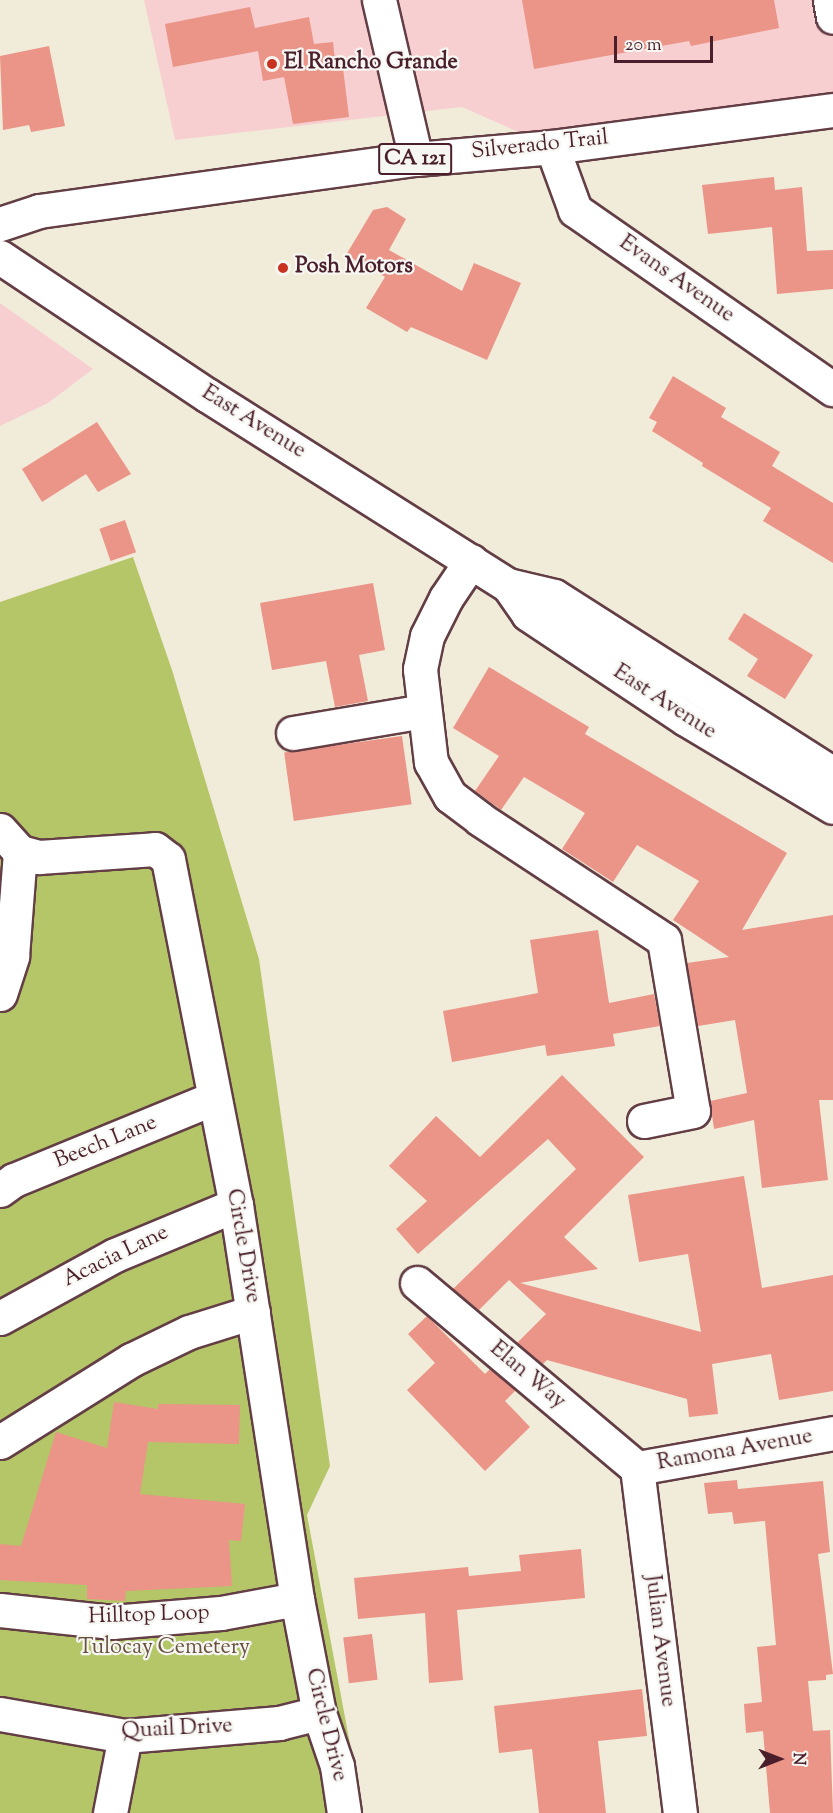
<!DOCTYPE html>
<style>
body{margin:0}
#map{position:relative;width:833px;height:1813px;overflow:hidden;background:#f1ecda;font-family:"Sorts Mill Goudy",serif}
div>[style]{position:absolute}
.built>*{inset:0;background:#f7cfd0}
.green>*{inset:0;background:#b5c669}
.building>*{inset:0;background:#eb9488;transform-origin:0 0}
.roads{filter:drop-shadow(2px 0 #633e45) drop-shadow(-2px 0 #633e45) drop-shadow(0 2px #633e45) drop-shadow(0 -2px #633e45)}
.minor>*{height:33px;margin:-16.5px;padding:0 16.5px;transform-origin:16.5px;border-radius:16.5px;background:#fff}
.major>*{height:33px;margin:-16.5px;padding:0 16.5px;transform-origin:16.5px;border-radius:16.5px;background:#fff}
.dots>*{width:16px;height:16px;translate:-50% -50%;box-sizing:border-box;border:3px solid #f6f6f2;border-radius:50%}
span{translate:-50% -50%;white-space:nowrap;text-align:center;line-height:1.15;-webkit-text-stroke:4.5px #f6f6f2;paint-order:stroke}
.shield-label span{padding:2px 4px;background:#f6f6f2;border:2px solid;border-radius:4px;-webkit-text-stroke-width:0}
.shield-label{font-size:21px;color:#4a1f2b;font-weight:700}
.poi-label{font-size:22px;color:#4a1f2b;font-weight:700}
.left{translate:0 -50%;text-align:left}
.street-label{font-size:22px;color:#4a1f2b}
.park-label{font-size:22px;color:#6a513e}
.north{position:absolute;left:749px;top:1729px;width:60px;height:60px;-webkit-text-stroke:4px #f6f6f2;paint-order:stroke;rotate:90deg;font-size:16px;font-weight:700;line-height:24px;text-align:center;color:#4a1f2b}
.north::after{content:'';display:block;margin:auto;width:21px;height:27px;background:#4a1f2b;clip-path:polygon(50% 0,100% 100%,50% 72%,0 100%)}
.scale{position:absolute;left:614px;top:36px;width:99px;height:27px;box-sizing:border-box;border:3px solid #4a1f2b;border-top:0;padding-left:8px;font-size:18px;line-height:21px;white-space:nowrap;color:#4a1f2b;-webkit-text-stroke:4px #f6f6f2;paint-order:stroke}
</style>
<div id="map">
<div class="built">
<i style="clip-path:polygon(144px 0,833px 0,833px 110px,552px 147px,462px 107px,175px 140px)"></i>
<i style="clip-path:polygon(0 303px,93px 369px,48px 403px,0 426px)"></i>
</div>
<div class="green">
<i style="clip-path:polygon(133px 557px,172px 670px,259px 959px,330px 1466px,307px 1515px,363px 1813px,0 1813px,0 602px)"></i>
</div>
<div class="building">
<i style="clip-path:polygon(522px 0,774px 0,779px 28px,691px 46px,689px 41px,534px 69px)"></i>
<i style="clip-path:polygon(250px 7px,255px 28px,309px 17px,314px 44px,333px 42px,335px 61px,342px 60px,349px 117px,293px 124px,284px 77px,263px 81px,258px 51px,173px 67px,165px 24px)"></i>
<i style="clip-path:polygon(49px 46px,65px 126px,31px 132px,29px 125px,3px 130px,0 56px)"></i>
<i style="clip-path:polygon(774px 177px,775px 190px,802px 187px,807px 251px,833px 250px,833px 289px,777px 294px,772px 227px,708px 234px,702px 185px)"></i>
<i style="clip-path:polygon(387px 207px,406px 219px,389px 250px,462px 291px,474px 263px,521px 283px,487px 360px,411px 327px,407px 332px,366px 308px,385px 277px,346px 255px,373px 210px)"></i>
<i style="clip-path:polygon(673px 376px,726px 408px,721px 417px,780px 452px,772px 466px,833px 503px,833px 563px,763px 521px,771px 508px,702px 466px,703px 463px,652px 431px,657px 422px,649px 418px)"></i>
<i style="clip-path:polygon(97px 422px,131px 474px,98px 492px,86px 474px,42px 502px,22px 469px)"></i>
<i style="left:125px;top:520px;width:34px;height:27px;rotate:71deg"></i>
<i style="clip-path:polygon(373px 583px,385px 650px,359px 655px,368px 701px,335px 707px,326px 661px,272px 670px,260px 603px)"></i>
<i style="clip-path:polygon(744px 613px,813px 655px,785px 699px,747px 676px,758px 659px,728px 639px)"></i>
<i style="clip-path:polygon(489px 667px,589px 727px,585px 734px,787px 853px,742px 930px,833px 915px,833px 1100px,819px 1100px,828px 1180px,762px 1188px,754px 1120px,714px 1129px,710px 1101px,747px 1093px,735px 1020px,698px 1026px,687px 963px,729px 957px,673px 920px,699px 881px,637px 845px,613px 882px,562px 849px,585px 813px,524px 777px,501px 810px,475px 791px,499px 756px,453px 728px)"></i>
<i style="left:402px;top:736px;width:69px;height:119px;rotate:82deg"></i>
<i style="clip-path:polygon(598px 930px,609px 1003px,654px 994px,660px 1026px,613px 1034px,615px 1046px,547px 1056px,545px 1045px,452px 1062px,443px 1011px,538px 993px,530px 940px)"></i>
<i style="clip-path:polygon(562px 1075px,644px 1157px,564px 1237px,598px 1269px,520px 1283px,701px 1332px,688px 1254px,639px 1262px,628px 1195px,744px 1176px,762px 1288px,833px 1275px,833px 1391px,779px 1400px,771px 1354px,712px 1364px,718px 1414px,689px 1417px,687px 1399px,547px 1360px,543px 1364px,517px 1343px,546px 1314px,509px 1280px,479px 1310px,453px 1289px,576px 1169px,548px 1139px,418px 1254px,396px 1229px,427px 1201px,389px 1166px,436px 1116px,480px 1157px)"></i>
<i style="clip-path:polygon(427px 1316px,485px 1374px,490px 1369px,516px 1390px,505px 1401px,530px 1427px,485px 1471px,407px 1390px,435px 1363px,408px 1334px)"></i>
<i style="clip-path:polygon(114px 1402px,158px 1409px,158px 1404px,240px 1405px,239px 1444px,148px 1442px,140px 1494px,245px 1504px,241px 1541px,229px 1540px,232px 1586px,126px 1591px,125px 1601px,87px 1599px,87px 1585px,0 1580px,0 1544px,21px 1546px,56px 1432px,107px 1448px)"></i>
<i style="clip-path:polygon(737px 1480px,738px 1489px,823px 1481px,830px 1552px,818px 1554px,833px 1674px,826px 1675px,826px 1680px,808px 1681px,813px 1731px,830px 1730px,833px 1813px,770px 1813px,763px 1731px,746px 1733px,744px 1704px,762px 1702px,757px 1647px,776px 1645px,765px 1521px,734px 1524px,732px 1512px,708px 1514px,704px 1483px)"></i>
<i style="clip-path:polygon(581px 1549px,585px 1598px,457px 1610px,463px 1680px,429px 1683px,425px 1613px,358px 1619px,354px 1578px,468px 1567px,469px 1576px,521px 1571px,519px 1555px)"></i>
<i style="left:372px;top:1634px;width:46px;height:29px;rotate:83deg"></i>
<i style="clip-path:polygon(642px 1689px,647px 1736px,598px 1741px,606px 1813px,539px 1813px,532px 1749px,499px 1753px,494px 1706px)"></i>
</div>
<div class="roads">
<div class="minor">
<i style="left:379px;top:0;width:163px;rotate:76.9deg"></i>
<i style="left:830px;top:0;width:17px;rotate:80deg"></i>
<i style="left:552px;top:147px;width:67px;rotate:69.9deg"></i>
<i style="left:575px;top:210px;width:314px;rotate:34.8deg"></i>
<i style="left:0;top:257px;width:249px;rotate:33.7deg"></i>
<i style="left:207px;top:395px;width:356px;rotate:32.3deg"></i>
<i style="left:508px;top:585px;width:47px;rotate:13.4deg"></i>
<i style="left:554px;top:596px;width:331px;rotate:32.5deg"></i>
<i style="left:471px;top:561px;width:45px;rotate:124deg"></i>
<i style="left:446px;top:598px;width:42px;rotate:116.6deg"></i>
<i style="left:427px;top:636px;width:34px;rotate:102deg"></i>
<i style="left:420px;top:669px;width:94px;rotate:83.3deg"></i>
<i style="left:431px;top:762px;width:39px;rotate:61deg"></i>
<i style="left:450px;top:796px;width:38px;rotate:37deg"></i>
<i style="left:480px;top:819px;width:220px;rotate:33.3deg"></i>
<i style="left:664px;top:940px;width:173px;rotate:80.4deg"></i>
<i style="left:693px;top:1111px;width:50px;rotate:168.5deg"></i>
<i style="left:508px;top:585px;width:35px;rotate:55deg"></i>
<i style="left:528px;top:614px;width:190px;rotate:33.6deg"></i>
<i style="left:686px;top:719px;width:171px;rotate:30.9deg"></i>
<i style="left:293px;top:733px;width:133px;rotate:-9.5deg"></i>
<i style="left:0;top:830px;width:30px;rotate:48deg"></i>
<i style="left:20px;top:852px;width:20px;rotate:15deg"></i>
<i style="left:39px;top:857px;width:116px;rotate:-3.9deg"></i>
<i style="left:155px;top:849px;width:16px;rotate:38deg"></i>
<i style="left:168px;top:859px;width:353px;rotate:78.9deg"></i>
<i style="left:236px;top:1205px;width:399px;rotate:81.2deg"></i>
<i style="left:297px;top:1599px;width:116px;rotate:79.1deg"></i>
<i style="left:319px;top:1713px;width:56px;rotate:71.2deg"></i>
<i style="left:337px;top:1766px;width:48px;rotate:81.5deg"></i>
<i style="left:0;top:994px;width:40px;rotate:-72deg"></i>
<i style="left:12px;top:956px;width:104px;rotate:-85.6deg"></i>
<i style="left:0;top:1190px;width:17px;rotate:-36deg"></i>
<i style="left:14px;top:1180px;width:216px;rotate:-22.3deg"></i>
<i style="left:417px;top:1283px;width:287px;rotate:40.1deg"></i>
<i style="left:0;top:1318px;width:131px;rotate:-28.7deg"></i>
<i style="left:115px;top:1255px;width:131px;rotate:-22.5deg"></i>
<i style="left:0;top:1442px;width:155px;rotate:-32deg"></i>
<i style="left:131px;top:1360px;width:64px;rotate:-25.8deg"></i>
<i style="left:189px;top:1332px;width:67px;rotate:-17.4deg"></i>
<i style="left:637px;top:1468px;width:348px;rotate:82.9deg"></i>
<i style="left:637px;top:1468px;width:199px;rotate:-10.1deg"></i>
<i style="left:0;top:1610px;width:113px;rotate:6.1deg"></i>
<i style="left:112px;top:1622px;width:109px;rotate:-4.7deg"></i>
<i style="left:221px;top:1613px;width:77px;rotate:-10.4deg"></i>
<i style="left:0;top:1714px;width:127px;rotate:10deg"></i>
<i style="left:125px;top:1736px;width:155px;rotate:-4.8deg"></i>
<i style="left:279px;top:1723px;width:41px;rotate:-14deg"></i>
<i style="left:110px;top:1813px;width:78px;rotate:-79deg"></i>
</div>
<div class="major">
<i style="left:0;top:224px;width:41px;rotate:-18.4deg"></i>
<i style="left:39px;top:211px;width:381px;rotate:-7.9deg"></i>
<i style="left:416px;top:159px;width:137px;rotate:-5deg"></i>
<i style="left:552px;top:147px;width:283px;rotate:-7.5deg"></i>
</div>
</div>
<div class="dots">
<i style="left:272px;top:64px;background:#c8321e"></i>
<i style="left:283px;top:268px;background:#c8321e"></i>
</div>
<div class="shield-label">
<span style="left:415px;top:159px">CA 121</span>
</div>
<div class="poi-label">
<span class="left" style="left:284px;top:64px">El Rancho Grande</span>
<span class="left" style="left:295px;top:268px">Posh Motors</span>
</div>
<div class="street-label">
<span style="left:540px;top:146px;rotate:-6deg">Silverado Trail</span>
<span style="left:676px;top:280px;rotate:35deg">Evans Avenue</span>
<span style="left:253px;top:423px;rotate:32deg">East Avenue</span>
<span style="left:664px;top:703px;rotate:33deg">East Avenue</span>
<span style="left:106px;top:1143px;rotate:-22deg">Beech Lane</span>
<span style="left:242px;top:1246px;rotate:80deg">Circle Drive</span>
<span style="left:116px;top:1257px;rotate:-26deg">Acacia Lane</span>
<span style="left:527px;top:1376px;rotate:40deg">Elan Way</span>
<span style="left:735px;top:1451px;rotate:-10deg">Ramona Avenue</span>
<span style="left:149px;top:1616px;rotate:-2deg">Hilltop Loop</span>
<span style="left:659px;top:1641px;rotate:83deg">Julian Avenue</span>
<span style="left:325px;top:1725px;rotate:76deg">Circle Drive</span>
<span style="left:177px;top:1730px;rotate:-3deg">Quail Drive</span>
</div>
<div class="park-label">
<span style="left:164px;top:1649px">Tulocay Cemetery</span>
</div>
<div class="north">N</div>
<div class="scale">20 m</div>
</div>
